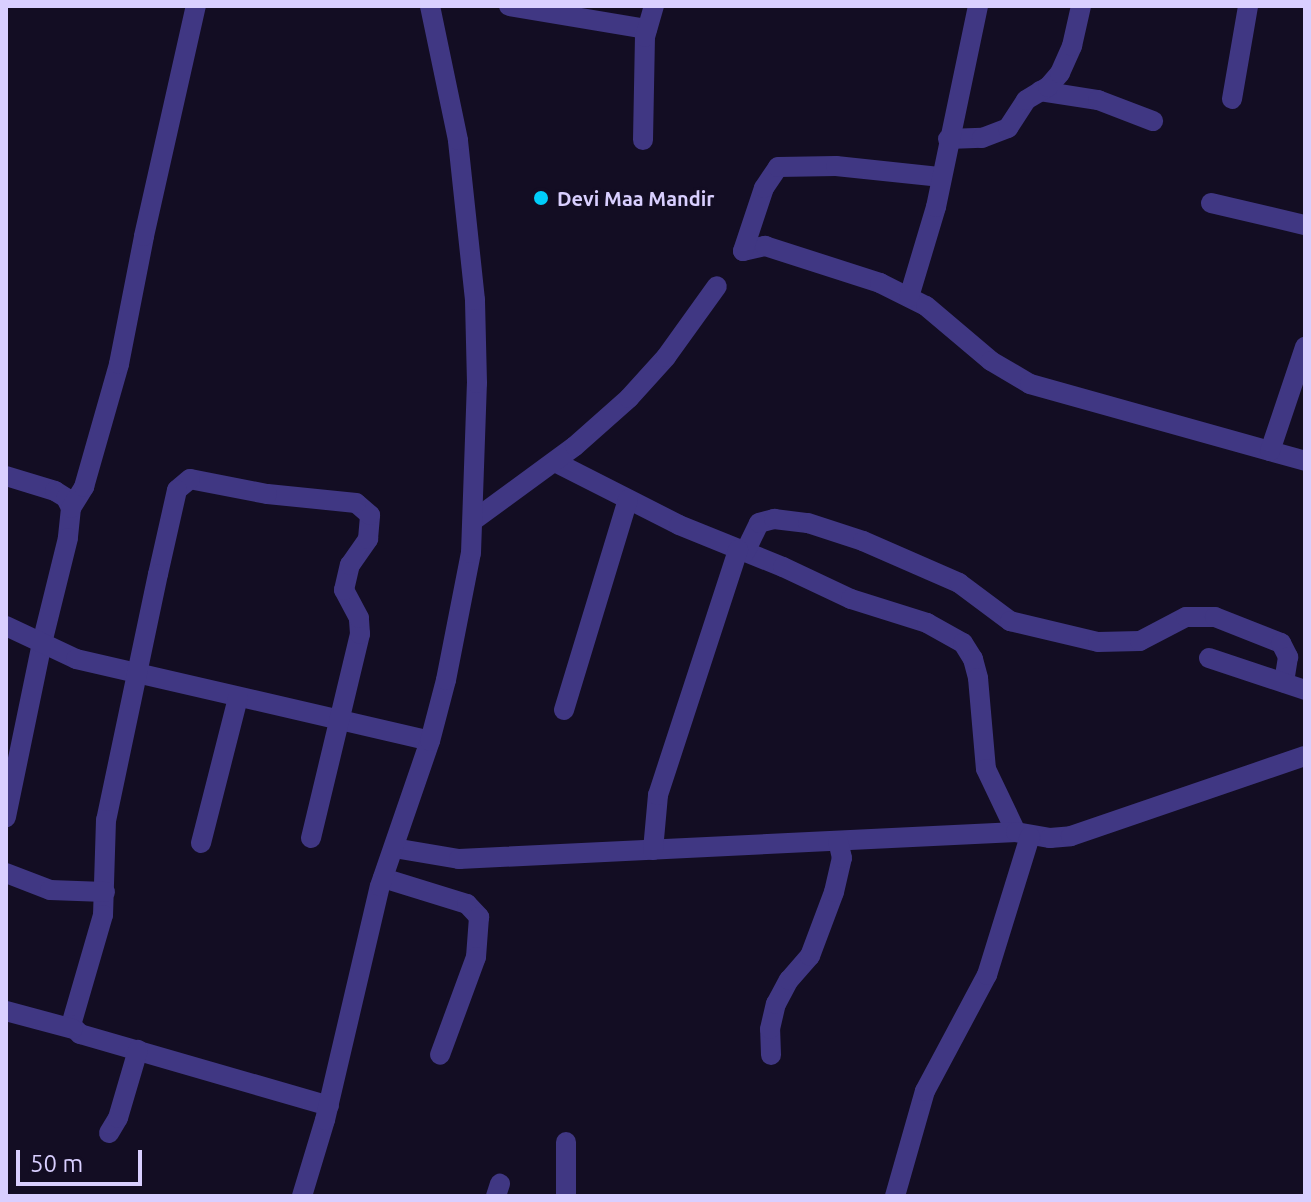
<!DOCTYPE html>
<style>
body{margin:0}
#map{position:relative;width:1311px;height:1202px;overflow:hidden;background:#130d23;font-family:Ubuntu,sans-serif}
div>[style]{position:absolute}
.minor>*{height:20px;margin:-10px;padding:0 10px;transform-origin:10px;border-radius:10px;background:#403783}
.dots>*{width:22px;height:22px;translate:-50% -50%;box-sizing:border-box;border:4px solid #130d23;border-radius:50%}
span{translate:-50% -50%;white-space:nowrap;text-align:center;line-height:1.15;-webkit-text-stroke:6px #130d23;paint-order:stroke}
.poi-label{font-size:20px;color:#d9cfff;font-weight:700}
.left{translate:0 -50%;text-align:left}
.frame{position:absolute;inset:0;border:8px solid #d9cfff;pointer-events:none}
.scale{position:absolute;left:16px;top:1150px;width:126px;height:36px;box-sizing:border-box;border:4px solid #d9cfff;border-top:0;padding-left:10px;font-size:24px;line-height:28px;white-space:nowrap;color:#d9cfff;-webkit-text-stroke:6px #130d23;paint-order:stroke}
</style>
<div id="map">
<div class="minor">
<i style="left:509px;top:6px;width:140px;rotate:9.5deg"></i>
<i style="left:1040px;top:91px;width:59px;rotate:8.8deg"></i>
<i style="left:1098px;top:100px;width:59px;rotate:20.9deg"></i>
<i style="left:1232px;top:99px;width:94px;rotate:-80.2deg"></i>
<i style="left:948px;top:139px;width:34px;rotate:-2deg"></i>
<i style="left:982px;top:138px;width:28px;rotate:-21deg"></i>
<i style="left:1008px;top:128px;width:33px;rotate:-57deg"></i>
<i style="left:1026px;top:100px;width:26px;rotate:-31deg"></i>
<i style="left:1048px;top:87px;width:18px;rotate:-49deg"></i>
<i style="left:1060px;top:73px;width:30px;rotate:-66deg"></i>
<i style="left:1072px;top:46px;width:41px;rotate:-77.3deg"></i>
<i style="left:643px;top:140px;width:103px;rotate:-88.9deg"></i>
<i style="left:645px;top:37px;width:32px;rotate:-74deg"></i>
<i style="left:1211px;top:203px;width:97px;rotate:13.2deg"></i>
<i style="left:743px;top:251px;width:23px;rotate:-13deg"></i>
<i style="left:765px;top:246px;width:121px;rotate:17.8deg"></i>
<i style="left:880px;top:283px;width:51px;rotate:26.6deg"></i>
<i style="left:926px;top:306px;width:85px;rotate:40.2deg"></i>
<i style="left:991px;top:361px;width:45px;rotate:30.5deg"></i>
<i style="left:1030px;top:384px;width:286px;rotate:15.6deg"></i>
<i style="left:743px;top:251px;width:66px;rotate:-71.6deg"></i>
<i style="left:764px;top:188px;width:25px;rotate:-56deg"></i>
<i style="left:778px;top:167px;width:58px;rotate:-1deg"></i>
<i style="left:836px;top:166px;width:106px;rotate:6deg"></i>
<i style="left:909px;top:297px;width:94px;rotate:-73.3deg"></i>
<i style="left:936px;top:207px;width:205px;rotate:-78.2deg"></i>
<i style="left:1270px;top:451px;width:110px;rotate:-71.4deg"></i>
<i style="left:555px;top:462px;width:139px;rotate:26.9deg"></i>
<i style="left:679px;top:525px;width:112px;rotate:22deg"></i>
<i style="left:783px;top:567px;width:75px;rotate:25.2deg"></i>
<i style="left:851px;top:599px;width:80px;rotate:17.5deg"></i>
<i style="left:927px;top:623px;width:41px;rotate:29.1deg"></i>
<i style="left:963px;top:643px;width:19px;rotate:58deg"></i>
<i style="left:973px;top:659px;width:20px;rotate:75deg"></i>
<i style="left:978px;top:678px;width:91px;rotate:85deg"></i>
<i style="left:986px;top:769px;width:70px;rotate:64.5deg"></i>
<i style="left:6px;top:476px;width:51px;rotate:17deg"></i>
<i style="left:55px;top:491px;width:13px;rotate:32deg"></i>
<i style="left:66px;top:498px;width:11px;rotate:63deg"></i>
<i style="left:71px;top:508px;width:30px;rotate:96deg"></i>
<i style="left:68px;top:538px;width:108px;rotate:103.9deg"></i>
<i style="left:42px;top:643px;width:178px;rotate:101.7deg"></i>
<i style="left:71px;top:508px;width:25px;rotate:-58deg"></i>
<i style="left:84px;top:487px;width:128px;rotate:-74.1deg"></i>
<i style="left:119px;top:364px;width:130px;rotate:-78.9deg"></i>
<i style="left:144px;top:236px;width:236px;rotate:-77.3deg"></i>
<i style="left:474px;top:520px;width:125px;rotate:-36.2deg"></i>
<i style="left:575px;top:446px;width:72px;rotate:-41.6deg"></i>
<i style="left:629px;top:398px;width:55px;rotate:-47.9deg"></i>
<i style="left:666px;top:357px;width:87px;rotate:-54.3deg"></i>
<i style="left:745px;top:552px;width:32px;rotate:-64deg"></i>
<i style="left:759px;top:523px;width:16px;rotate:-15deg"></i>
<i style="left:774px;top:519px;width:34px;rotate:7deg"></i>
<i style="left:808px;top:523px;width:58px;rotate:18.1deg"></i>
<i style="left:863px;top:541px;width:105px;rotate:23.6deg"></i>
<i style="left:959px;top:583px;width:64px;rotate:36.7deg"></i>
<i style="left:1010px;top:621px;width:90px;rotate:13.4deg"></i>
<i style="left:1098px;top:642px;width:42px;rotate:-1.4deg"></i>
<i style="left:1140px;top:641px;width:52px;rotate:-27.6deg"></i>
<i style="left:1186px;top:617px;width:29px"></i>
<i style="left:1215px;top:617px;width:71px;rotate:21.5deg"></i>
<i style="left:1281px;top:643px;width:16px;rotate:63deg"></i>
<i style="left:1288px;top:657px;width:26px;rotate:99deg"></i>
<i style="left:6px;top:626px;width:77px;rotate:25.2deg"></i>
<i style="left:76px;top:659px;width:363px;rotate:13deg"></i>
<i style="left:1209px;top:658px;width:101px;rotate:18.4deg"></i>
<i style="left:564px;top:710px;width:220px;rotate:-73.1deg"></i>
<i style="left:311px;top:838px;width:210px;rotate:-76.5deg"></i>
<i style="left:360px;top:634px;width:16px;rotate:-94deg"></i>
<i style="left:359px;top:618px;width:32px;rotate:-118deg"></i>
<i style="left:344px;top:590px;width:26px;rotate:-77deg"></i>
<i style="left:350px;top:565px;width:32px;rotate:-55deg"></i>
<i style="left:368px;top:539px;width:24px;rotate:-85deg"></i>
<i style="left:370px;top:515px;width:18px;rotate:-139deg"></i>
<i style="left:356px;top:503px;width:89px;rotate:-174.2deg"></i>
<i style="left:267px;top:494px;width:78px;rotate:-169deg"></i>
<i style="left:190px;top:479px;width:17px;rotate:140deg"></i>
<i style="left:177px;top:490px;width:86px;rotate:102.7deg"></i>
<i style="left:158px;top:574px;width:251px;rotate:101.9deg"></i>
<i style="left:106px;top:820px;width:95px;rotate:91.8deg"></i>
<i style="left:103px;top:915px;width:115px;rotate:106.2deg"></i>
<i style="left:71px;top:1025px;width:13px;rotate:45deg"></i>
<i style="left:80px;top:1034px;width:259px;rotate:16.1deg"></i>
<i style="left:201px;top:843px;width:150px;rotate:-75.7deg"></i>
<i style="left:394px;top:848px;width:66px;rotate:9.6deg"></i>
<i style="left:459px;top:859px;width:558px;rotate:-2.78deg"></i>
<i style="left:1016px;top:832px;width:35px;rotate:10deg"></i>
<i style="left:1050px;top:838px;width:21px;rotate:-5deg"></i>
<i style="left:1071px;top:836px;width:247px;rotate:-18.9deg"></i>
<i style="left:653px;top:850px;width:55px;rotate:-84.8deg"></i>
<i style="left:658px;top:795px;width:258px;rotate:-71.9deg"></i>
<i style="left:6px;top:873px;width:47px;rotate:21.1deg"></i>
<i style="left:50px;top:890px;width:55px;rotate:2.1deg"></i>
<i style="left:383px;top:878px;width:88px;rotate:17.2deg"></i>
<i style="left:467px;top:904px;width:18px;rotate:47deg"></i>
<i style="left:479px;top:917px;width:40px;rotate:94.3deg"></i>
<i style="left:476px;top:957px;width:104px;rotate:110.2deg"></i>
<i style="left:6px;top:1011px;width:69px;rotate:15deg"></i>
<i style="left:771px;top:1055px;width:26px;rotate:-92deg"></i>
<i style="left:770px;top:1029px;width:26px;rotate:-77deg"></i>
<i style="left:776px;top:1004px;width:27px;rotate:-62deg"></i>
<i style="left:789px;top:980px;width:32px;rotate:-49deg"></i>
<i style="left:810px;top:956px;width:68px;rotate:-69.4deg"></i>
<i style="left:834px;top:892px;width:35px;rotate:-77deg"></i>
<i style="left:842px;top:858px;width:17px;rotate:-103deg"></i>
<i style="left:109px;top:1133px;width:17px;rotate:-59deg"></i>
<i style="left:118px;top:1118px;width:71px;rotate:-73.6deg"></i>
<i style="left:302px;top:1196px;width:79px;rotate:-73.2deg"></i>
<i style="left:325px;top:1120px;width:240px;rotate:-76.8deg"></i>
<i style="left:380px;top:886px;width:153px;rotate:-71deg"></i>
<i style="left:430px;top:741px;width:63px;rotate:-75.3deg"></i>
<i style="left:446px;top:680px;width:129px;rotate:-78.9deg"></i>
<i style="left:471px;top:553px;width:170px;rotate:-88deg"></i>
<i style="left:477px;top:383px;width:83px;rotate:-91.4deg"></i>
<i style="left:475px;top:300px;width:161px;rotate:-96.1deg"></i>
<i style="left:458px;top:140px;width:137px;rotate:-101.8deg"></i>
<i style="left:496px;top:1196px;width:13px;rotate:-72deg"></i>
<i style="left:566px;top:1196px;width:54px;rotate:-90deg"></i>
<i style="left:895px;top:1196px;width:109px;rotate:-74.1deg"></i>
<i style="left:925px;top:1091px;width:132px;rotate:-61.9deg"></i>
<i style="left:987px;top:975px;width:145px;rotate:-72.8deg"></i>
</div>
<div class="dots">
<i style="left:541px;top:198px;background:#00cdfa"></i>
</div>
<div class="poi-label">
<span class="left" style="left:557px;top:198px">Devi Maa Mandir</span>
</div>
<div class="frame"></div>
<div class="scale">50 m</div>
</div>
